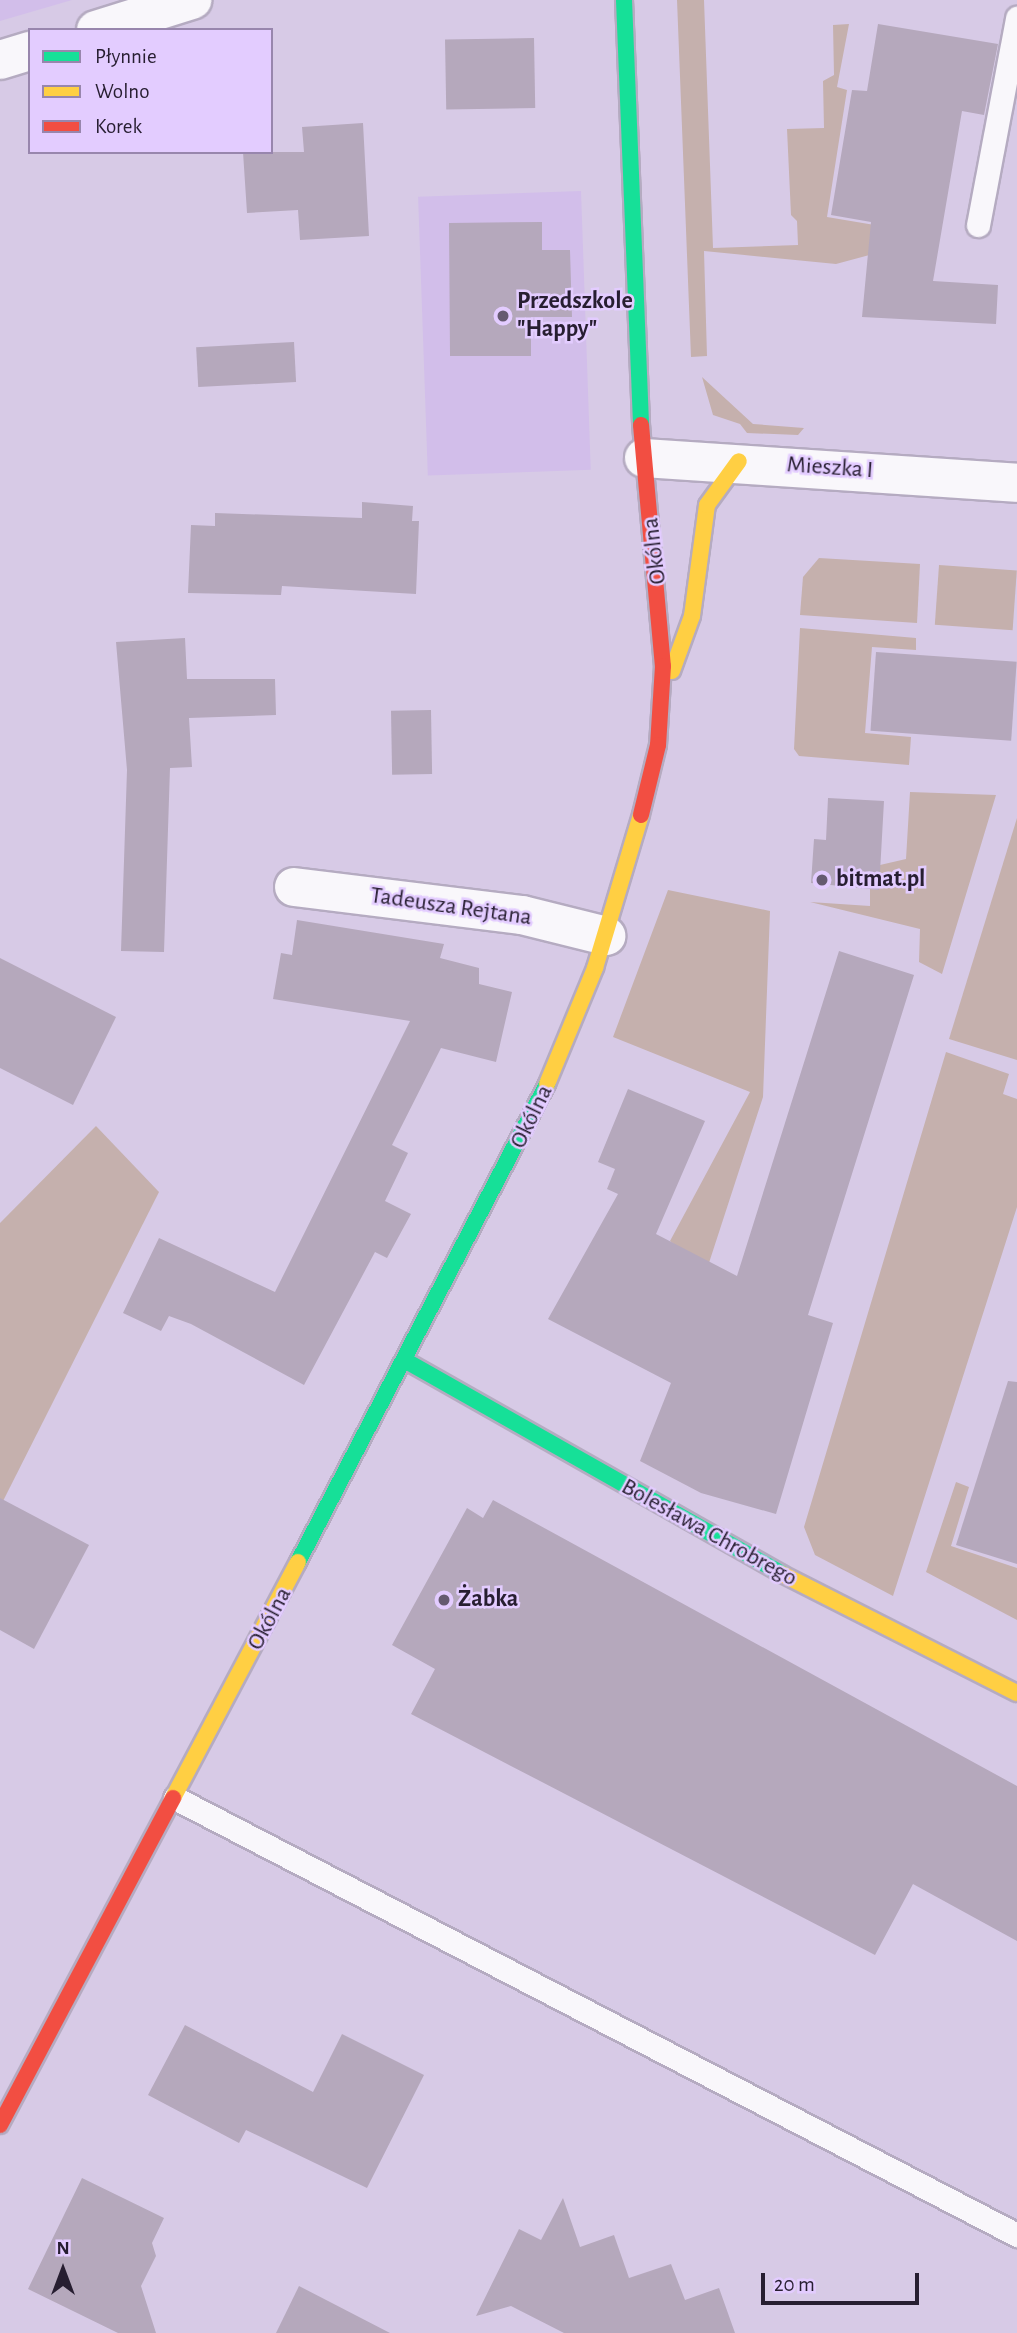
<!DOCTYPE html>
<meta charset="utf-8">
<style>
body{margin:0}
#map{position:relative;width:1017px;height:2333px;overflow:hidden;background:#d7cae6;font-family:"Alegreya Sans",sans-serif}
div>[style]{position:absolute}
.built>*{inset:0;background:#d2beea;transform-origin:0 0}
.green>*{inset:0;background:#c5b0ad;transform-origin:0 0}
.building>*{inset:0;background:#b5a8bc;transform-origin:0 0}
.roads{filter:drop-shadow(2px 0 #b5abc1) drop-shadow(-2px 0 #b5abc1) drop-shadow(0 2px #b5abc1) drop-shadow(0 -2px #b5abc1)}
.lane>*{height:23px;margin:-11.5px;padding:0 11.5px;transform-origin:11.5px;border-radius:11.5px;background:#f9f7fb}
.street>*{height:38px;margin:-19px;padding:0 19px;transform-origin:19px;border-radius:19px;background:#f9f7fb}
.fast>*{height:16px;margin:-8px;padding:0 8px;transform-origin:8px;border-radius:8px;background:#16e098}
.slow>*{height:16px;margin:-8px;padding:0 8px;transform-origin:8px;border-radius:8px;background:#ffcf43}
.jam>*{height:16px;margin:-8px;padding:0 8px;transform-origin:8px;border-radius:8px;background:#f24e42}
.dots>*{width:19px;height:19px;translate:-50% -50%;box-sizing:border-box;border:4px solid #e3ccff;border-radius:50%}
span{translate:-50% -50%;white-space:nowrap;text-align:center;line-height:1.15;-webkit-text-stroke:5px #e3ccff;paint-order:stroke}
.poi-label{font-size:24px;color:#271e31;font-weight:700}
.left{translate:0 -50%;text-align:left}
.street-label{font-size:24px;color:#271e31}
.legend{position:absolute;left:28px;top:28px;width:245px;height:126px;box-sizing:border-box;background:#e3ccff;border:2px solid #9886ad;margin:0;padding:9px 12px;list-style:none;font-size:21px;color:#271e31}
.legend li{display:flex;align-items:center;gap:14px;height:35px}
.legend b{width:35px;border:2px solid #9886ad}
.north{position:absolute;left:28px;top:2235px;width:70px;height:70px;-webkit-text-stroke:5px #e3ccff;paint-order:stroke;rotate:0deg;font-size:19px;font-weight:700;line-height:28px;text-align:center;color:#271e31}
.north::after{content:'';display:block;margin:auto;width:24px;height:32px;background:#271e31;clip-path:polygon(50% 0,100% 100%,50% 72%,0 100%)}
.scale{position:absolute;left:761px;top:2273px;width:158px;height:32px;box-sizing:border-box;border:4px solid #271e31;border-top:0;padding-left:9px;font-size:21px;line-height:24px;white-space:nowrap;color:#271e31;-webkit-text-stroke:5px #e3ccff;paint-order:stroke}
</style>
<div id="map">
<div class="built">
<i style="clip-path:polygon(0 0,72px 0,0 21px)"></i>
<i style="left:581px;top:191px;width:279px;height:163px;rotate:88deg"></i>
</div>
<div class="green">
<i style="clip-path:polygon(677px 0,704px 0,713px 248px,798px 245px,797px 221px,791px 215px,787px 129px,824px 128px,823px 81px,834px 75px,833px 25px,849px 24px,837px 87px,847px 90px,827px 217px,940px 236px,836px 264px,704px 251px,707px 356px,691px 357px)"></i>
<i style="clip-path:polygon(702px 377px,753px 424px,804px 428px,798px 435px,747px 433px,740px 424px,713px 415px)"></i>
<i style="clip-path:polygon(819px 558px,920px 564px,917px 623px,800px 615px,803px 577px)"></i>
<i style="left:939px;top:565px;width:78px;height:60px;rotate:4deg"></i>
<i style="clip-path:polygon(800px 628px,916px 638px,916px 650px,872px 647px,865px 733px,911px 737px,909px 765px,799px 756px,794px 749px)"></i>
<i style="clip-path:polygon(910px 792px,996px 795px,942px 974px,919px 962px,920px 929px,810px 902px,870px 906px,870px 889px,878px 890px,880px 865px,906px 859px)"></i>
<i style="clip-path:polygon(1017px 818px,1017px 1060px,949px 1039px)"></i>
<i style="clip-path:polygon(668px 890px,770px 911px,763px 1097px,707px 1269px,670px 1241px,750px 1092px,613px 1037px)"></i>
<i style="clip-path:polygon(946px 1052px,1009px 1074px,1003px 1094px,1017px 1099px,1017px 1207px,893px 1596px,815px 1555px,804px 1527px)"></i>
<i style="clip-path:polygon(96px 1126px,159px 1192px,0 1507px,0 1223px)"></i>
<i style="clip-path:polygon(956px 1482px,969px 1487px,951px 1546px,1017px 1568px,1017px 1620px,926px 1572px)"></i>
</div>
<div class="building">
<i style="clip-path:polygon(878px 24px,998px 44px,984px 115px,962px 111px,933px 281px,998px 285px,996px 324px,862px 317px,871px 222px,831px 215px,852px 90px,867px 91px)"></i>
<i style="left:534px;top:38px;width:70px;height:89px;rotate:89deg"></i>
<i style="clip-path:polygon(363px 123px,369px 236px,300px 240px,298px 210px,247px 213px,243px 152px,304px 152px,302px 127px)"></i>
<i style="clip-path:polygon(542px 222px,542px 250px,570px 250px,572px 317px,531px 317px,531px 356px,450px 356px,449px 223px)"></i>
<i style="left:294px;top:342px;width:40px;height:98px;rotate:87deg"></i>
<i style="clip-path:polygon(362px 502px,413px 506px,412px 521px,419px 521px,416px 594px,282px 586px,281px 595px,188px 593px,191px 525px,215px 526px,215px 513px,362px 518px)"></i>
<i style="clip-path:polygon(185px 638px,187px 679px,275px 679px,276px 715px,189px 718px,192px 767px,170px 768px,164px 952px,121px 951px,127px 770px,116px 642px)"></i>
<i style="left:876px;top:652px;width:141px;height:79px;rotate:4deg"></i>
<i style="left:431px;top:710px;width:64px;height:40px;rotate:89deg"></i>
<i style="clip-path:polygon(828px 798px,884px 801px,879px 890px,811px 883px,814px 839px,826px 840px)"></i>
<i style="clip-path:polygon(297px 920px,444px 944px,440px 958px,479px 968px,479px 984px,512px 992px,496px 1062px,441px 1048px,392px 1145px,408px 1153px,385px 1201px,411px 1214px,387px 1258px,375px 1252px,304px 1385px,191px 1324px,169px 1316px,161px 1331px,123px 1313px,159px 1238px,275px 1292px,410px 1021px,273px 999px,281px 953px,292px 955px)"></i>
<i style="clip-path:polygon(839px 951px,914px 975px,808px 1315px,833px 1323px,776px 1514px,701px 1493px,640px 1461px,671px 1383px,548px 1319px,618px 1194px,607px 1189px,615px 1169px,598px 1162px,628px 1089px,705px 1121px,656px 1234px,737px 1276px)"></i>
<i style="clip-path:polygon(0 958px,116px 1017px,73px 1105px,0 1068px)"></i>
<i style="clip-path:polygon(1008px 1381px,1017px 1382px,1017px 1564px,956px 1545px)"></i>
<i style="clip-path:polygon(0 1498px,89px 1545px,34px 1649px,0 1630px)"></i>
<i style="clip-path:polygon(493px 1500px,1017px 1786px,1017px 1941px,913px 1884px,875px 1955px,411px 1714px,435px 1669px,392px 1645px,467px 1508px,483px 1518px)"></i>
<i style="clip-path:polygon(185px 2025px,313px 2092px,342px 2034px,424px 2075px,367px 2188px,246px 2130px,239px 2143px,148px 2095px)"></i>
<i style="clip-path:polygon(82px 2178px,164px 2218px,152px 2243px,156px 2256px,141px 2286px,156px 2333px,118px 2333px,28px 2289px)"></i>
<i style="clip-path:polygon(563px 2198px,580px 2247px,614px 2235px,629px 2278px,671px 2264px,685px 2300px,719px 2288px,735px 2333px,564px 2333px,511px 2306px,476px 2316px,519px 2229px,541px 2240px)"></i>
<i style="clip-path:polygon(299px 2286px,390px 2333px,276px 2333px)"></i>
</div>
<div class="roads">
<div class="lane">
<i style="left:978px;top:225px;width:211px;rotate:-79.3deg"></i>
<i style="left:175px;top:1798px;width:949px;rotate:27.43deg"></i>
</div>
<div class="street">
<i style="left:96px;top:30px;width:101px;rotate:-17.4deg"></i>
<i style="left:0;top:60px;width:31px;rotate:-17deg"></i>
<i style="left:644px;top:458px;width:374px;rotate:3.8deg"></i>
<i style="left:294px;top:887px;width:230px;rotate:7deg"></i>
<i style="left:522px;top:915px;width:87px;rotate:14deg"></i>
</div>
<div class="fast">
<i style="left:624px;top:0;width:425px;rotate:87.7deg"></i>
<i style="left:406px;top:1361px;width:432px;rotate:29.5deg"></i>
<i style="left:298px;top:1562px;width:539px;rotate:-62.48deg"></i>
</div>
<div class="slow">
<i style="left:672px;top:671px;width:59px;rotate:-70deg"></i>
<i style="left:692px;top:616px;width:112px;rotate:-82.3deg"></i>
<i style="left:707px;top:505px;width:54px;rotate:-54deg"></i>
<i style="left:547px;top:1084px;width:126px;rotate:-67.5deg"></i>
<i style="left:595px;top:968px;width:160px;rotate:-73.3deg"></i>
<i style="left:782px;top:1574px;width:263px;rotate:26.9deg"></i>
<i style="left:173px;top:1798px;width:267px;rotate:-62.1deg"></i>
</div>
<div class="jam">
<i style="left:641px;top:425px;width:242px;rotate:84.8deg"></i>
<i style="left:663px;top:666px;width:79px;rotate:93.6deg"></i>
<i style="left:658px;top:745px;width:72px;rotate:103.7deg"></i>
<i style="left:0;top:2125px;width:370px;rotate:-62.1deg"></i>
</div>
</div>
<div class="dots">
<i style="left:503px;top:316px;background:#655a70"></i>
<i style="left:822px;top:880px;background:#655a70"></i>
<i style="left:444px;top:1600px;background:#655a70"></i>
</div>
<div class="poi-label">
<span class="left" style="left:517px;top:316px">Przedszkole<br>"Happy"</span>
<span class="left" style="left:836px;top:880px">bitmat.pl</span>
<span class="left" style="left:458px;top:1600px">Żabka</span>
</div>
<div class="street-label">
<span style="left:830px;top:468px;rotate:4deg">Mieszka I</span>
<span style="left:655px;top:551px;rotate:-97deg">Okólna</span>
<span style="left:451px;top:907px;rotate:8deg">Tadeusza Rejtana</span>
<span style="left:532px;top:1117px;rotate:-64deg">Okólna</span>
<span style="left:709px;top:1533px;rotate:29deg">Bolesława Chrobrego</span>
<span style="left:270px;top:1619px;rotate:-62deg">Okólna</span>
</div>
<ul class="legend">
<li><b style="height:9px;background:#16e098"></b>Płynnie</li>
<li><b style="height:9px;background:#ffcf43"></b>Wolno</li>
<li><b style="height:9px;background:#f24e42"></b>Korek</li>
</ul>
<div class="north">N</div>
<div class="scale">20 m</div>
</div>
